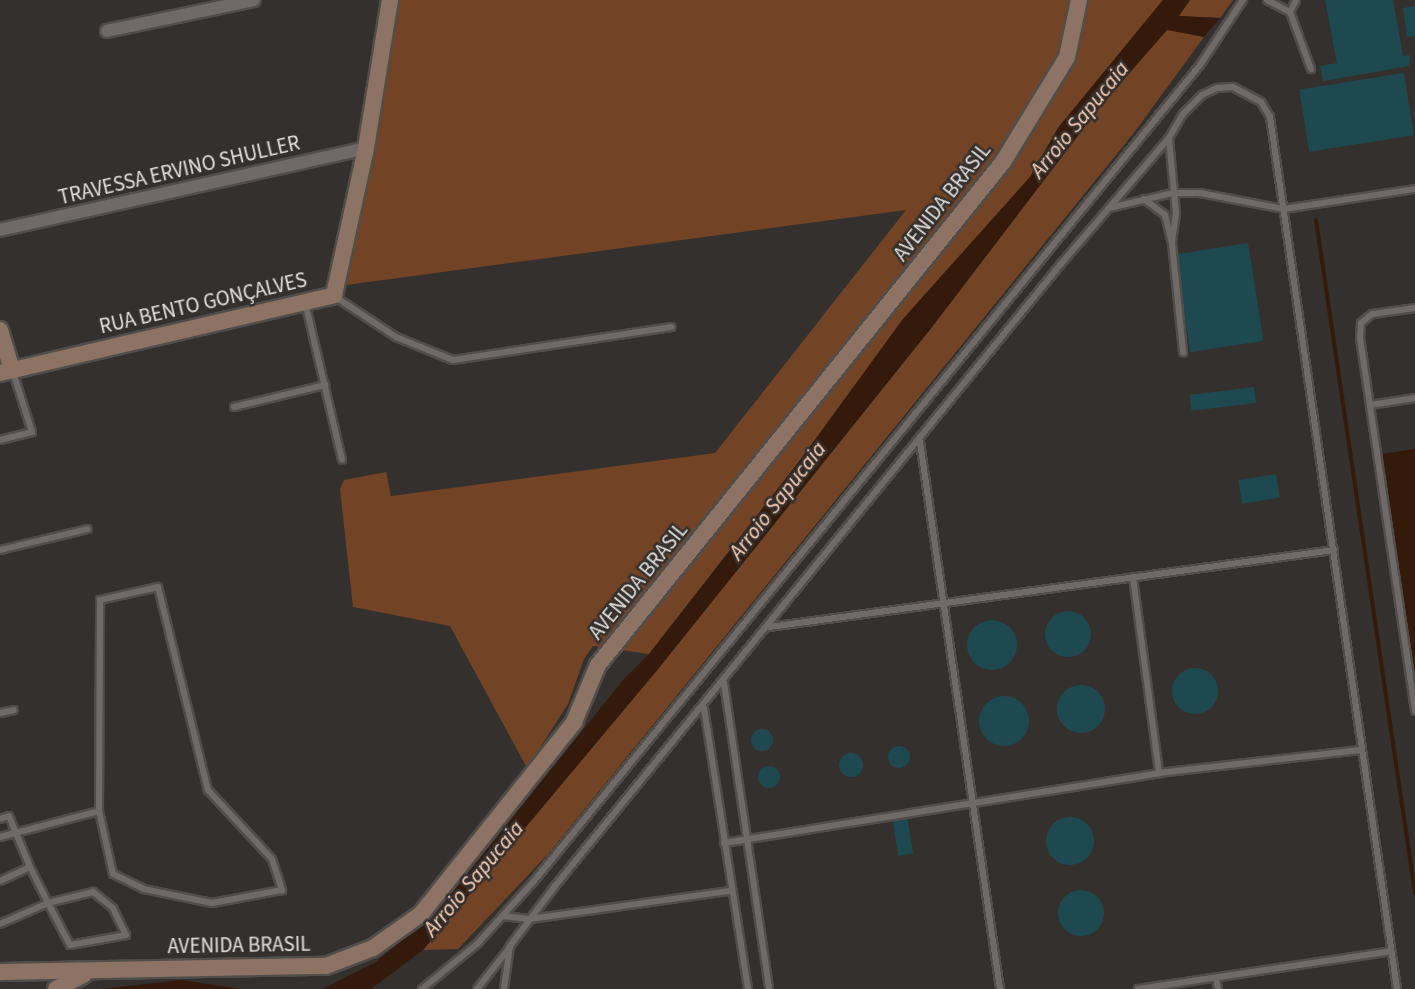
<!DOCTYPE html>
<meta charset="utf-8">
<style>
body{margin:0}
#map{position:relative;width:1415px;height:989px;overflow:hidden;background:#34302d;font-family:"Source Sans 3",sans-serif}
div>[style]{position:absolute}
.green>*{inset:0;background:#724325}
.water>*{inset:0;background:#341a0a}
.stream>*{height:4px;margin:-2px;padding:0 2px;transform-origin:2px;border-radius:2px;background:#341a0a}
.building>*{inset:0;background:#1f4951;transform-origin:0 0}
.round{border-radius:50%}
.roads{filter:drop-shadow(2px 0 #504d4a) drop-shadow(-2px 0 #504d4a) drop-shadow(0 2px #504d4a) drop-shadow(0 -2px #504d4a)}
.lane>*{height:6px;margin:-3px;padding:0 3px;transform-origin:3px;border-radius:3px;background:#6f6a67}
.street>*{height:12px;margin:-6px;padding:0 6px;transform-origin:6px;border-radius:6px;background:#6f6a67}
.secondary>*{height:16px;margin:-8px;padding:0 8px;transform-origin:8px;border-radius:8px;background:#8c7363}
span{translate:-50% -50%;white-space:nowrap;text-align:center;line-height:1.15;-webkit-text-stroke:5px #34302d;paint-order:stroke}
.street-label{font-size:21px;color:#e5e2e0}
.water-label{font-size:22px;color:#fed2b9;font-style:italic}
</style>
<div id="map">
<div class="green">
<i style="clip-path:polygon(396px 0,1163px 0,1058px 128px,1030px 177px,903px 319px,801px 459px,649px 654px,593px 646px,584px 659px,568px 704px,527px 768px,450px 626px,353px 607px,340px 489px,344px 480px,386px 472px,391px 496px,715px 453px,906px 210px,346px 285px)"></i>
<i style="clip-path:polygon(1190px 0,1233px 0,1220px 18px,1178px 16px)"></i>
<i style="clip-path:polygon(1167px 29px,1204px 37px,1133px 134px,549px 853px,458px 949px,423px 950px,658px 669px,932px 327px,1099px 108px)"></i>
</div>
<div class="water">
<i style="clip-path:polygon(1163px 0,1190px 0,1179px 16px,1220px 18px,1204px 37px,1167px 30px,1099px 108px,932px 327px,658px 669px,423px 950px,371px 989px,322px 989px,376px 962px,440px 908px,623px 680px,649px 654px,801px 459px,903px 319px,1030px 177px,1058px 128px)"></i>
<i style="clip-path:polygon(1415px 449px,1415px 674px,1381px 454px)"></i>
<i style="clip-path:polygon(181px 980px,241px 989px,102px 989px,119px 987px)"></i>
</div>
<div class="stream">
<i style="left:1316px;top:220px;width:680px;rotate:81.63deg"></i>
</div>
<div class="building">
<i style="clip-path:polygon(1325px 0,1393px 0,1403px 56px,1410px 55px,1409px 66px,1323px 81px,1320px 66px,1337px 63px)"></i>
<i style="clip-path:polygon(1415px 6px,1415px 36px,1407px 37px,1403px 8px)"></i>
<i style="left:1404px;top:73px;width:63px;height:106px;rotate:81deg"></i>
<i style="left:1248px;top:243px;width:99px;height:74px;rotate:81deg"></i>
<i style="left:1254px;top:387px;width:16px;height:65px;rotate:83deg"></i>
<i style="left:1276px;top:474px;width:24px;height:38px;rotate:81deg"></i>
<i class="round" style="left:1045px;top:611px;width:46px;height:46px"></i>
<i class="round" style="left:967px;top:620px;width:50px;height:50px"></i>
<i class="round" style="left:1172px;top:668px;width:46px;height:46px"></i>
<i class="round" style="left:1057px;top:685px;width:48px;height:48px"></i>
<i class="round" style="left:979px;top:696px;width:50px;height:50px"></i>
<i class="round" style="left:751px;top:729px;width:22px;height:22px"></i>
<i class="round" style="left:888px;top:746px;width:22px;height:22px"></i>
<i class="round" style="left:839px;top:753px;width:24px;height:24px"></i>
<i class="round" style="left:758px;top:766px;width:22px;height:22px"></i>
<i style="left:907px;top:815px;width:39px;height:15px;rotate:81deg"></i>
<i class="round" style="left:1046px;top:817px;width:48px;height:48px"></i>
<i class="round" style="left:1058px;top:890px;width:46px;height:46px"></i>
</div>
<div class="roads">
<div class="lane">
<i style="left:1267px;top:0;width:26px;rotate:28deg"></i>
<i style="left:1290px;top:12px;width:61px;rotate:69.8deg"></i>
<i style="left:1290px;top:12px;width:13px;rotate:-63deg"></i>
<i style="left:1169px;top:138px;width:75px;rotate:84.7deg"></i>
<i style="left:1176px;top:213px;width:29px;rotate:98deg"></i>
<i style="left:1144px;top:199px;width:26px;rotate:37deg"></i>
<i style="left:1165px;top:215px;width:29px;rotate:76deg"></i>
<i style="left:1172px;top:243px;width:110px;rotate:84.2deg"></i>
<i style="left:1109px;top:208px;width:66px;rotate:-13.2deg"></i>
<i style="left:1173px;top:193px;width:27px"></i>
<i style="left:1200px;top:193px;width:86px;rotate:10.8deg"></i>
<i style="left:1284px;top:209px;width:133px;rotate:-8.7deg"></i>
<i style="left:334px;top:296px;width:74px;rotate:33.5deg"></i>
<i style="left:396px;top:337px;width:61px;rotate:22deg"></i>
<i style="left:453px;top:360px;width:221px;rotate:-8.6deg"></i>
<i style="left:305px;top:302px;width:162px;rotate:76.8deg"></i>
<i style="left:1415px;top:308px;width:43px;rotate:172.1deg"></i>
<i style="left:1372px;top:314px;width:14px;rotate:141deg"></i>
<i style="left:1361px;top:323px;width:15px;rotate:94deg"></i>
<i style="left:1360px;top:338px;width:377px;rotate:81.6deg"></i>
<i style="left:1370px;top:405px;width:46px;rotate:-8.8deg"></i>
<i style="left:234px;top:407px;width:94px;rotate:-13.6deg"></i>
<i style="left:0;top:440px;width:33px;rotate:-14deg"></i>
<i style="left:32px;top:432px;width:63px;rotate:-107.6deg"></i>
<i style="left:920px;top:442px;width:553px;rotate:81.68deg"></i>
<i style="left:0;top:550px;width:90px;rotate:-13.4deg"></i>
<i style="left:1133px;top:577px;width:198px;rotate:82.4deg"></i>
<i style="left:769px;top:627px;width:570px;rotate:-7.76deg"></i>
<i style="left:724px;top:683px;width:309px;rotate:81.6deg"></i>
<i style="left:704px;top:708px;width:284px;rotate:81.1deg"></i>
<i style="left:0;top:713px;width:14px;rotate:-12deg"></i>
<i style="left:0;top:819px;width:9px;rotate:-18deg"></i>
<i style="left:9px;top:816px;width:55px;rotate:67.6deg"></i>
<i style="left:30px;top:867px;width:40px;rotate:63.4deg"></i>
<i style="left:48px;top:903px;width:47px;rotate:62.4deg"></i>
<i style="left:70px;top:945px;width:57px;rotate:-10.1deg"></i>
<i style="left:126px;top:935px;width:30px;rotate:-116deg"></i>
<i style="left:113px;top:908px;width:26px;rotate:-141deg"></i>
<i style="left:93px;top:892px;width:46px;rotate:166.3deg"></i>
<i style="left:48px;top:903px;width:52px;rotate:156.4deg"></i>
<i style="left:0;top:837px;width:102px;rotate:-14.7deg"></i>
<i style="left:99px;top:811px;width:211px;rotate:-89.7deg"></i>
<i style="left:100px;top:600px;width:59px;rotate:-12.6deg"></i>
<i style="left:158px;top:587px;width:209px;rotate:76.2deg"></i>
<i style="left:208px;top:790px;width:94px;rotate:47.2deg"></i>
<i style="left:272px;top:859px;width:33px;rotate:72deg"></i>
<i style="left:282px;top:890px;width:71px;rotate:169.5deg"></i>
<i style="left:212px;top:903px;width:69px;rotate:-168.4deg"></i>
<i style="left:144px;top:889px;width:34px;rotate:-154deg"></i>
<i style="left:113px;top:874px;width:65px;rotate:-102.5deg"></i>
<i style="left:724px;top:843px;width:441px;rotate:-9.1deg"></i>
<i style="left:1159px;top:773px;width:204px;rotate:-6.5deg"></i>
<i style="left:0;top:881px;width:33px;rotate:-25deg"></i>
<i style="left:502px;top:916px;width:28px;rotate:6deg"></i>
<i style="left:530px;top:919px;width:202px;rotate:-8deg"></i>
<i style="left:1216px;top:978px;width:11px;rotate:80deg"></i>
<i style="left:422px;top:989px;width:71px;rotate:-39.3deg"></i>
<i style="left:477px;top:944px;width:85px;rotate:-47.9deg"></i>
<i style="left:534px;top:881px;width:1053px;rotate:-50.78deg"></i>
<i style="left:1200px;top:65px;width:78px;rotate:-56.5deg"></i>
<i style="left:477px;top:989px;width:53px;rotate:-51.8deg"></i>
<i style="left:504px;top:989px;width:43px;rotate:-82.1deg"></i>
<i style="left:510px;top:946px;width:75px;rotate:-53.1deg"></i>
<i style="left:555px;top:886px;width:800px;rotate:-50.88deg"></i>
<i style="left:1060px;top:265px;width:167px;rotate:-49.4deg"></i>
<i style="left:1169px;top:138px;width:28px;rotate:-60deg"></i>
<i style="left:1183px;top:114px;width:27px;rotate:-45deg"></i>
<i style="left:1202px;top:95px;width:17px;rotate:-25deg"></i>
<i style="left:1217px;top:88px;width:16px;rotate:-4deg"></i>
<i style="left:1233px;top:87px;width:32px;rotate:28deg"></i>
<i style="left:1261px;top:102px;width:17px;rotate:59deg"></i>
<i style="left:1270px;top:117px;width:881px;rotate:81.71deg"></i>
<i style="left:1138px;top:989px;width:256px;rotate:-8.5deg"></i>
</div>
<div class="street">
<i style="left:107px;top:31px;width:150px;rotate:-11.9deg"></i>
<i style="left:0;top:230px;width:375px;rotate:-12.6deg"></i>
</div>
<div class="secondary">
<i style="left:0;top:330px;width:42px;rotate:73.3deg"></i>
<i style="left:0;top:373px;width:343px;rotate:-13.1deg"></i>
<i style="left:334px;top:295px;width:150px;rotate:-77.7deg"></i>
<i style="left:366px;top:148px;width:150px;rotate:-80.8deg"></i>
<i style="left:0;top:972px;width:326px;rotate:-1.1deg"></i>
<i style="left:326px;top:966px;width:50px;rotate:-21deg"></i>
<i style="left:373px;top:948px;width:59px;rotate:-35.3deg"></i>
<i style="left:421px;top:914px;width:246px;rotate:-51.4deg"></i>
<i style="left:574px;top:722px;width:62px;rotate:-67.2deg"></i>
<i style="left:598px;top:665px;width:646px;rotate:-51.16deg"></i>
<i style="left:1003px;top:162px;width:123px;rotate:-58.6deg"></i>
<i style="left:1067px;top:57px;width:58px;rotate:-78.1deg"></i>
<i style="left:56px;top:989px;width:31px;rotate:-27deg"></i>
</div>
</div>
<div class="street-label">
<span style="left:179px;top:170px;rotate:-13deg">TRAVESSA ERVINO SHULLER</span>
<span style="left:942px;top:202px;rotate:-52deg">AVENIDA BRASIL</span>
<span style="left:203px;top:303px;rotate:-13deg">RUA BENTO GONÇALVES</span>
<span style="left:638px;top:581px;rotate:-51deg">AVENIDA BRASIL</span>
<span style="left:239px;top:945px;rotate:-1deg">AVENIDA BRASIL</span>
</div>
<div class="water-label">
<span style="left:1080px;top:120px;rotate:-51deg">Arroio Sapucaia</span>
<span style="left:778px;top:501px;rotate:-52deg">Arroio Sapucaia</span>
<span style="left:474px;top:879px;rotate:-50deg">Arroio Sapucaia</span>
</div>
</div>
